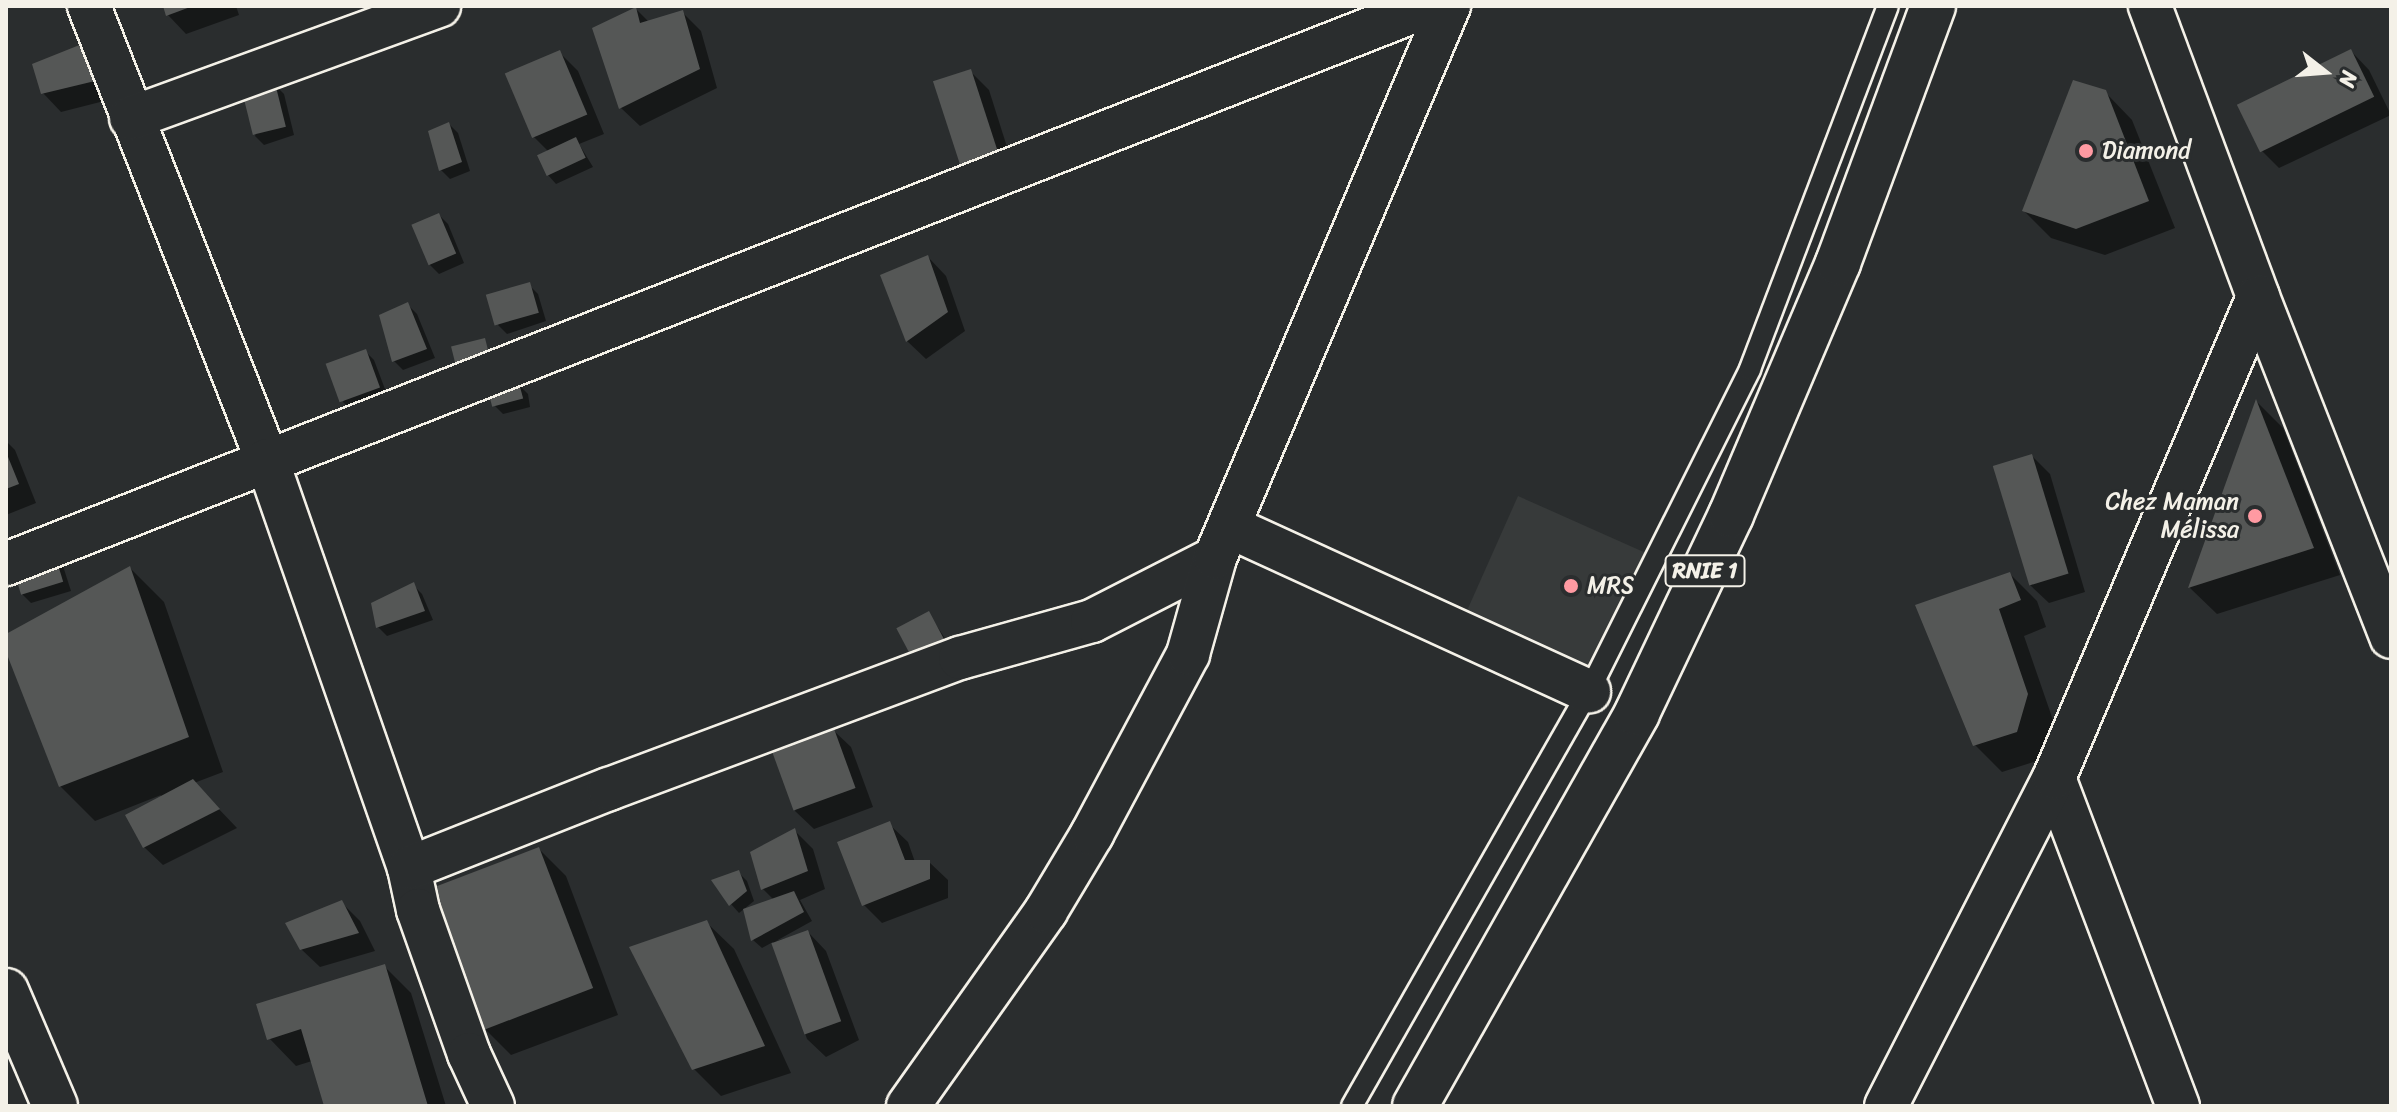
<!DOCTYPE html>
<meta charset="utf-8">
<style>
body{margin:0}
#map{position:relative;width:2397px;height:1112px;overflow:hidden;background:#2a2d2e;font-family:Sriracha,sans-serif}
div>[style]{position:absolute}
.built>*{inset:0;background:#373a3a;transform-origin:0 0}
.shadow>*{inset:0;background:#0007}
.building>*{inset:0;background:#555756;transform-origin:0 0}
.roads{filter:drop-shadow(2px 0 #f4f1e8) drop-shadow(-2px 0 #f4f1e8) drop-shadow(0 2px #f4f1e8) drop-shadow(0 -2px #f4f1e8)}
.service>*{height:20px;margin:-10px;padding:0 10px;transform-origin:10px;border-radius:10px;background:#2a2d2e}
.minor>*{height:42px;margin:-21px;padding:0 21px;transform-origin:21px;border-radius:21px;background:#2a2d2e}
.tertiary>*{height:44px;margin:-22px;padding:0 22px;transform-origin:22px;border-radius:22px;background:#2a2d2e}
.trunk>*{height:44px;margin:-22px;padding:0 22px;transform-origin:22px;border-radius:22px;background:#2a2d2e}
.dots>*{width:22px;height:22px;translate:-50% -50%;box-sizing:border-box;border:4px solid #2a2d2e;border-radius:50%}
span{translate:-50% -50%;white-space:nowrap;text-align:center;line-height:1.15;-webkit-text-stroke:6px #2a2d2e;paint-order:stroke}
.shield-label span{padding:2px 6px;background:#2a2d2e;border:2px solid;border-radius:6px;-webkit-text-stroke-width:0}
.shield-label{font-size:22px;color:#f4f1e8;font-weight:700}
.poi-label{font-size:24px;color:#f4f1e8}
.left{translate:0 -50%;text-align:left}
.right{translate:-100% -50%;text-align:right}
.frame{position:absolute;inset:0;border:8px solid #f4f1e8;pointer-events:none}
.north{position:absolute;left:2285px;top:32px;width:80px;height:80px;-webkit-text-stroke:6px #2a2d2e;paint-order:stroke;rotate:107deg;font-size:22px;font-weight:700;line-height:32px;text-align:center;color:#f4f1e8}
.north::after{content:'';display:block;margin:auto;width:28px;height:36px;background:#f4f1e8;clip-path:polygon(50% 0,100% 100%,50% 72%,0 100%)}
</style>
<div id="map">
<div class="built">
<i style="left:1518px;top:496px;width:140px;height:128px;rotate:24deg"></i>
</div>
<div class="shadow">
<i style="clip-path:polygon(165px 6px,236px 6px,239px 15px,186px 34px,168px 15px)"></i>
<i style="clip-path:polygon(636px 9px,649px 22px,682px 12px,701px 31px,717px 88px,640px 126px,621px 108px)"></i>
<i style="clip-path:polygon(82px 47px,112px 99px,61px 112px,43px 93px)"></i>
<i style="clip-path:polygon(2351px 51px,2369px 70px,2391px 115px,2279px 168px,2261px 150px)"></i>
<i style="clip-path:polygon(560px 53px,578px 71px,604px 134px,579px 144px,593px 167px,556px 184px,548px 175px,539px 155px,548px 151px,533px 136px)"></i>
<i style="clip-path:polygon(971px 72px,989px 90px,1019px 185px,984px 196px)"></i>
<i style="clip-path:polygon(275px 85px,284px 94px,294px 135px,264px 145px,255px 136px)"></i>
<i style="clip-path:polygon(2105px 92px,2132px 120px,2175px 228px,2105px 255px,2051px 238px,2024px 211px)"></i>
<i style="clip-path:polygon(449px 124px,458px 133px,470px 171px,450px 179px,441px 170px,430px 133px)"></i>
<i style="clip-path:polygon(439px 215px,448px 224px,464px 263px,439px 274px,430px 265px)"></i>
<i style="clip-path:polygon(928px 257px,946px 276px,965px 331px,926px 359px,907px 341px)"></i>
<i style="clip-path:polygon(529px 285px,538px 294px,546px 321px,507px 334px,498px 325px)"></i>
<i style="clip-path:polygon(408px 305px,417px 314px,435px 358px,403px 370px,394px 361px)"></i>
<i style="clip-path:polygon(365px 351px,374px 360px,388px 397px,352px 411px,343px 402px)"></i>
<i style="clip-path:polygon(519px 385px,528px 394px,530px 407px,503px 414px,494px 405px)"></i>
<i style="clip-path:polygon(2257px 402px,2283px 428px,2340px 575px,2217px 614px,2190px 588px)"></i>
<i style="clip-path:polygon(6px 441px,15px 450px,36px 503px,6px 515px)"></i>
<i style="clip-path:polygon(2032px 456px,2050px 474px,2085px 592px,2049px 603px,2030px 585px)"></i>
<i style="clip-path:polygon(54px 557px,63px 566px,71px 591px,31px 603px,22px 594px)"></i>
<i style="clip-path:polygon(130px 568px,164px 602px,223px 772px,194px 783px,237px 828px,163px 865px,144px 847px,161px 795px,95px 821px,60px 786px,6px 646px,6px 636px)"></i>
<i style="clip-path:polygon(2010px 574px,2037px 601px,2046px 627px,2024px 636px,2054px 723px,2043px 759px,2002px 772px,1975px 745px,1918px 607px)"></i>
<i style="clip-path:polygon(413px 585px,422px 594px,433px 620px,387px 636px,378px 627px)"></i>
<i style="clip-path:polygon(929px 614px,954px 652px,925px 668px)"></i>
<i style="clip-path:polygon(832px 729px,851px 747px,873px 807px,814px 829px,795px 811px)"></i>
<i style="clip-path:polygon(889px 824px,908px 842px,915px 862px,929px 862px,948px 880px,948px 898px,882px 923px,864px 905px)"></i>
<i style="clip-path:polygon(795px 831px,813px 849px,825px 889px,800px 900px,812px 921px,776px 941px,808px 932px,826px 951px,859px 1040px,826px 1057px,807px 1039px,773px 942px,762px 948px,753px 940px,774px 900px,763px 889px,752px 853px)"></i>
<i style="clip-path:polygon(539px 849px,566px 876px,618px 1015px,511px 1055px,484px 1028px)"></i>
<i style="clip-path:polygon(738px 872px,747px 881px,754px 901px,739px 913px,731px 904px)"></i>
<i style="clip-path:polygon(342px 903px,360px 921px,375px 951px,320px 967px,301px 949px)"></i>
<i style="clip-path:polygon(706px 922px,734px 949px,791px 1073px,721px 1096px,694px 1069px)"></i>
<i style="clip-path:polygon(384px 966px,411px 993px,446px 1106px,326px 1106px,312px 1061px,296px 1066px,269px 1038px)"></i>
</div>
<div class="building">
<i style="clip-path:polygon(163px 6px,193px 6px,166px 16px)"></i>
<i style="clip-path:polygon(636px 7px,640px 23px,683px 10px,700px 69px,619px 109px,592px 28px)"></i>
<i style="clip-path:polygon(82px 44px,95px 81px,41px 94px,32px 64px)"></i>
<i style="left:2351px;top:49px;width:53px;height:127px;rotate:64deg"></i>
<i style="left:560px;top:50px;width:70px;height:60px;rotate:67deg"></i>
<i style="left:971px;top:69px;width:103px;height:40px;rotate:72deg"></i>
<i style="clip-path:polygon(2073px 80px,2106px 90px,2149px 201px,2076px 229px,2022px 211px)"></i>
<i style="left:275px;top:83px;width:45px;height:34px;rotate:76deg"></i>
<i style="clip-path:polygon(449px 122px,462px 162px,439px 171px,428px 131px)"></i>
<i style="left:576px;top:137px;width:23px;height:43px;rotate:65deg"></i>
<i style="left:439px;top:213px;width:44px;height:30px;rotate:67deg"></i>
<i style="clip-path:polygon(928px 255px,948px 312px,906px 342px,880px 275px)"></i>
<i style="left:530px;top:282px;width:32px;height:46px;rotate:74deg"></i>
<i style="clip-path:polygon(408px 302px,427px 349px,392px 362px,379px 315px)"></i>
<i style="left:485px;top:338px;width:21px;height:35px;rotate:76deg"></i>
<i style="left:366px;top:349px;width:41px;height:43px;rotate:70deg"></i>
<i style="left:519px;top:383px;width:16px;height:32px;rotate:75deg"></i>
<i style="clip-path:polygon(2256px 399px,2314px 548px,2188px 588px)"></i>
<i style="clip-path:polygon(6px 452px,19px 484px,6px 489px)"></i>
<i style="left:2032px;top:454px;width:125px;height:41px;rotate:73deg"></i>
<i style="left:55px;top:555px;width:28px;height:44px;rotate:73deg"></i>
<i style="clip-path:polygon(130px 566px,189px 737px,59px 787px,6px 652px,6px 634px)"></i>
<i style="clip-path:polygon(2010px 572px,2021px 600px,1999px 609px,2028px 694px,2017px 732px,1973px 746px,1915px 605px)"></i>
<i style="clip-path:polygon(414px 582px,425px 611px,376px 628px,371px 603px)"></i>
<i style="left:929px;top:611px;width:36px;height:37px;rotate:62deg"></i>
<i style="left:833px;top:726px;width:66px;height:66px;rotate:70deg"></i>
<i style="clip-path:polygon(193px 779px,220px 809px,143px 848px,125px 815px)"></i>
<i style="clip-path:polygon(890px 821px,905px 860px,930px 860px,930px 879px,862px 906px,837px 842px)"></i>
<i style="clip-path:polygon(795px 828px,808px 871px,761px 890px,750px 852px)"></i>
<i style="left:539px;top:847px;width:151px;height:116px;rotate:69deg"></i>
<i style="clip-path:polygon(739px 870px,747px 891px,729px 906px,711px 880px)"></i>
<i style="clip-path:polygon(794px 891px,804px 912px,751px 941px,743px 909px)"></i>
<i style="clip-path:polygon(342px 900px,359px 933px,300px 950px,285px 923px)"></i>
<i style="clip-path:polygon(707px 920px,765px 1046px,692px 1070px,629px 947px)"></i>
<i style="left:808px;top:930px;width:97px;height:39px;rotate:70deg"></i>
<i style="clip-path:polygon(385px 964px,428px 1106px,324px 1106px,301px 1029px,267px 1040px,256px 1004px)"></i>
</div>
<div class="roads">
<div class="service">
<i style="left:1352px;top:1106px;width:478px;rotate:-60.3deg"></i>
<i style="left:1589px;top:691px;width:360px;rotate:-63.4deg"></i>
<i style="left:1750px;top:369px;width:388px;rotate:-69.2deg"></i>
</div>
<div class="minor">
<i style="left:89px;top:6px;width:488px;rotate:68.6deg"></i>
<i style="left:267px;top:460px;width:432px;rotate:70.8deg"></i>
<i style="left:409px;top:868px;width:43px;rotate:77.9deg"></i>
<i style="left:418px;top:910px;width:153px;rotate:70.5deg"></i>
<i style="left:469px;top:1054px;width:57px;rotate:65.2deg"></i>
<i style="left:2150px;top:6px;width:310px;rotate:69.6deg"></i>
<i style="left:2258px;top:297px;width:365px;rotate:68.6deg"></i>
<i style="left:131px;top:118px;width:328px;rotate:-20deg"></i>
<i style="left:1230px;top:527px;width:395px;rotate:24.6deg"></i>
<i style="left:6px;top:564px;width:1528px;rotate:-21.43deg"></i>
<i style="left:2054px;top:778px;width:351px;rotate:69.3deg"></i>
<i style="left:409px;top:868px;width:215px;rotate:-21.6deg"></i>
<i style="left:609px;top:789px;width:375px;rotate:-20.5deg"></i>
<i style="left:960px;top:658px;width:137px;rotate:-15.7deg"></i>
<i style="left:1092px;top:621px;width:138px;rotate:-27.1deg"></i>
<i style="left:908px;top:1106px;width:239px;rotate:-54.7deg"></i>
<i style="left:1046px;top:911px;width:90px;rotate:-59.1deg"></i>
<i style="left:1092px;top:834px;width:204px;rotate:-61.9deg"></i>
<i style="left:1188px;top:654px;width:100px;rotate:-74.3deg"></i>
<i style="left:1215px;top:558px;width:600px;rotate:-67.03deg"></i>
<i style="left:1886px;top:1106px;width:369px;rotate:-62.9deg"></i>
<i style="left:2054px;top:778px;width:522px;rotate:-67.02deg"></i>
</div>
<div class="tertiary">
<i style="left:6px;top:991px;width:125px;rotate:66.9deg"></i>
</div>
<div class="trunk">
<i style="left:1415px;top:1106px;width:451px;rotate:-60.5deg"></i>
<i style="left:1637px;top:713px;width:219px;rotate:-64.6deg"></i>
<i style="left:1731px;top:515px;width:274px;rotate:-67deg"></i>
<i style="left:1838px;top:263px;width:274px;rotate:-69.7deg"></i>
</div>
</div>
<div class="dots">
<i style="left:2086px;top:151px;background:#ff9aa2"></i>
<i style="left:2255px;top:516px;background:#ff9aa2"></i>
<i style="left:1571px;top:586px;background:#ff9aa2"></i>
</div>
<div class="shield-label">
<span style="left:1705px;top:571px">RNIE 1</span>
</div>
<div class="poi-label">
<span class="left" style="left:2102px;top:151px">Diamond</span>
<span class="right" style="left:2239px;top:516px">Chez Maman<br>Mélissa</span>
<span class="left" style="left:1587px;top:586px">MRS</span>
</div>
<div class="frame"></div>
<div class="north">N</div>
</div>
